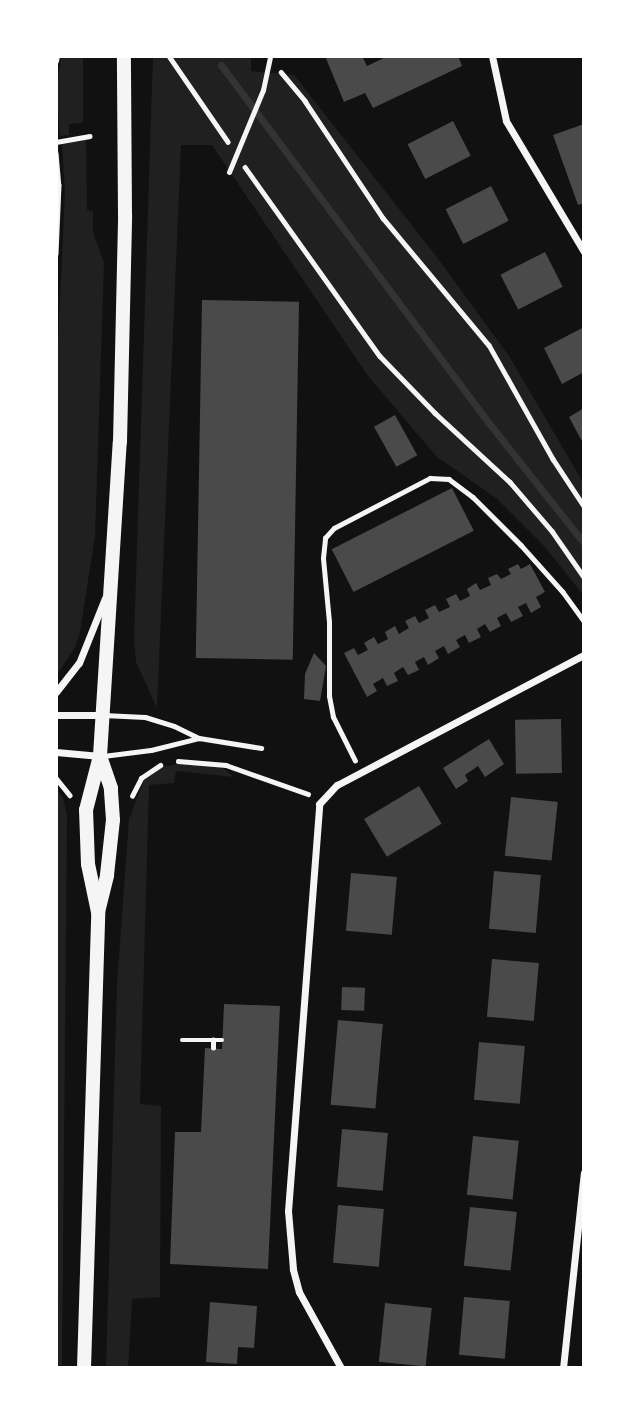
<!DOCTYPE html>
<style>
body{margin:0}
#map{position:relative;width:640px;height:1424px;overflow:hidden;background:#111;font-family:"Work Sans",sans-serif}
div>[style]{position:absolute}
.green>*{inset:0;background:#202020}
.stream>*{height:7px;margin:-3.5px;padding:0 3.5px;transform-origin:3.5px;border-radius:3.5px;background:#333}
.building>*{inset:0;background:#4a4a4a;transform-origin:0 0}
.path>*{height:4.5px;margin:-2.25px;padding:0 2.25px;transform-origin:2.25px;border-radius:2.25px;background:#f5f5f5}
.service>*{height:5px;margin:-2.5px;padding:0 2.5px;transform-origin:2.5px;border-radius:2.5px;background:#f5f5f5}
.minor>*{height:7px;margin:-3.5px;padding:0 3.5px;transform-origin:3.5px;border-radius:3.5px;background:#f5f5f5}
.secondary>*{height:14px;margin:-7px;padding:0 7px;transform-origin:7px;border-radius:7px;background:#f5f5f5}
span{translate:-50% -50%;white-space:nowrap;text-align:center;line-height:1.15;-webkit-text-stroke:7px #fff;paint-order:stroke}
.frame{position:absolute;inset:0;border:58px solid #fff;pointer-events:none}
</style>
<div id="map">
<div class="green">
<i style="clip-path:polygon(153px 56px,251px 56px,251px 71px,294px 75px,436px 256px,509px 356px,584px 484px,584px 596px,545px 547px,496px 498px,437px 457px,368px 376px,212px 145px,181px 145px,157px 708px,136px 662px,134px 639px)"></i>
<i style="clip-path:polygon(61px 58px,83px 58px,83px 123px,69px 124px,69px 135px,60px 136px,56px 89px)"></i>
<i style="clip-path:polygon(86px 140px,87px 210px,93px 211px,93px 232px,104px 263px,95px 536px,80px 632px,75px 647px,56px 676px,56px 386px,65px 193px,62px 143px)"></i>
<i style="clip-path:polygon(183px 763px,221px 767px,234px 777px,176px 771px,174px 783px,149px 785px,140px 1104px,161px 1106px,160px 1297px,132px 1299px,128px 1368px,106px 1368px,117px 984px,129px 819px,144px 780px,158px 768px)"></i>
<i style="clip-path:polygon(56px 789px,63px 797px,67px 815px,62px 1368px,56px 1368px)"></i>
</div>
<div class="stream">
<i style="left:221px;top:65px;width:446px;rotate:53.2deg"></i>
<i style="left:488px;top:422px;width:154px;rotate:51.6deg"></i>
</div>
<div class="building">
<i style="clip-path:polygon(325px 56px,362px 56px,367px 66px,388px 56px,458px 56px,462px 66px,373px 108px,365px 93px,344px 102px)"></i>
<i style="left:453px;top:121px;width:39px;height:51px;rotate:63deg"></i>
<i style="clip-path:polygon(584px 124px,584px 203px,578px 205px,553px 135px)"></i>
<i style="left:491px;top:186px;width:39px;height:51px;rotate:63deg"></i>
<i style="left:545px;top:252px;width:39px;height:50px;rotate:63deg"></i>
<i style="left:202px;top:300px;width:97px;height:358px;rotate:1deg"></i>
<i style="clip-path:polygon(584px 327px,584px 372px,562px 384px,544px 348px)"></i>
<i style="clip-path:polygon(584px 408px,584px 445px,569px 417px)"></i>
<i style="left:395px;top:415px;width:46px;height:24px;rotate:61deg"></i>
<i style="left:452px;top:488px;width:48px;height:135px;rotate:63deg"></i>
<i style="clip-path:polygon(518px 564px,521px 569px,530px 564px,545px 592px,536px 597px,541px 607px,531px 613px,526px 603px,518px 607px,523px 616px,511px 622px,506px 613px,497px 618px,501px 626px,490px 632px,485px 624px,477px 629px,481px 637px,469px 643px,465px 635px,456px 640px,460px 647px,448px 654px,444px 646px,435px 651px,439px 658px,428px 665px,424px 657px,415px 662px,419px 670px,408px 675px,403px 667px,394px 673px,398px 681px,387px 686px,383px 678px,373px 684px,377px 691px,367px 697px,344px 653px,354px 648px,358px 655px,368px 650px,364px 643px,374px 637px,378px 644px,388px 639px,385px 632px,395px 626px,399px 634px,409px 628px,405px 621px,415px 616px,419px 623px,429px 618px,425px 610px,435px 605px,439px 612px,450px 607px,446px 599px,456px 594px,460px 601px,470px 596px,467px 589px,476px 583px,480px 590px,491px 585px,488px 578px,497px 574px,501px 579px,511px 574px,508px 569px)"></i>
<i style="clip-path:polygon(314px 653px,326px 666px,320px 701px,304px 699px,305px 674px)"></i>
<i style="left:561px;top:719px;width:54px;height:46px;rotate:89deg"></i>
<i style="clip-path:polygon(489px 739px,504px 764px,485px 777px,478px 766px,465px 775px,468px 781px,456px 789px,443px 768px)"></i>
<i style="left:419px;top:786px;width:44px;height:64px;rotate:59deg"></i>
<i style="left:511px;top:797px;width:47px;height:59px;rotate:6deg"></i>
<i style="left:494px;top:871px;width:47px;height:58px;rotate:5deg"></i>
<i style="left:351px;top:873px;width:46px;height:58px;rotate:5deg"></i>
<i style="left:492px;top:959px;width:47px;height:58px;rotate:5deg"></i>
<i style="left:342px;top:987px;width:23px;height:23px;rotate:2deg"></i>
<i style="clip-path:polygon(224px 1004px,280px 1006px,268px 1269px,170px 1264px,175px 1132px,201px 1132px,205px 1048px,222px 1049px)"></i>
<i style="left:338px;top:1020px;width:45px;height:85px;rotate:5deg"></i>
<i style="left:479px;top:1042px;width:46px;height:58px;rotate:5deg"></i>
<i style="left:342px;top:1129px;width:46px;height:58px;rotate:5deg"></i>
<i style="left:473px;top:1136px;width:46px;height:59px;rotate:6deg"></i>
<i style="left:338px;top:1205px;width:46px;height:58px;rotate:5deg"></i>
<i style="left:470px;top:1207px;width:47px;height:59px;rotate:6deg"></i>
<i style="left:464px;top:1297px;width:46px;height:58px;rotate:5deg"></i>
<i style="clip-path:polygon(210px 1302px,257px 1306px,254px 1348px,238px 1347px,237px 1364px,206px 1362px)"></i>
<i style="left:385px;top:1303px;width:47px;height:59px;rotate:6deg"></i>
</div>
<div class="path">
<i style="left:169px;top:56px;width:104px;rotate:55.5deg"></i>
<i style="left:56px;top:61px;width:5px;rotate:-79deg"></i>
<i style="left:281px;top:72px;width:38px;rotate:50deg"></i>
<i style="left:305px;top:101px;width:141px;rotate:56.3deg"></i>
<i style="left:383px;top:218px;width:165px;rotate:50.2deg"></i>
<i style="left:489px;top:345px;width:131px;rotate:60.7deg"></i>
<i style="left:553px;top:459px;width:56px;rotate:56.6deg"></i>
<i style="left:56px;top:142px;width:34px;rotate:-10deg"></i>
<i style="left:56px;top:153px;width:32px;rotate:85deg"></i>
<i style="left:59px;top:185px;width:69px;rotate:92.5deg"></i>
<i style="left:245px;top:167px;width:232px;rotate:54.5deg"></i>
<i style="left:380px;top:356px;width:79px;rotate:46deg"></i>
<i style="left:435px;top:413px;width:102px;rotate:42.6deg"></i>
<i style="left:510px;top:482px;width:65px;rotate:49.4deg"></i>
<i style="left:552px;top:531px;width:56px;rotate:55.2deg"></i>
<i style="left:178px;top:761px;width:48px;rotate:4.8deg"></i>
<i style="left:226px;top:765px;width:87px;rotate:19.5deg"></i>
<i style="left:355px;top:761px;width:49px;rotate:-116.6deg"></i>
<i style="left:333px;top:717px;width:21px;rotate:-101deg"></i>
<i style="left:329px;top:696px;width:74px;rotate:-90deg"></i>
<i style="left:329px;top:622px;width:64px;rotate:-95.4deg"></i>
<i style="left:323px;top:558px;width:20px;rotate:-84deg"></i>
<i style="left:325px;top:538px;width:13px;rotate:-48deg"></i>
<i style="left:334px;top:528px;width:108px;rotate:-27.5deg"></i>
<i style="left:430px;top:478px;width:19px;rotate:3deg"></i>
<i style="left:449px;top:479px;width:30px;rotate:37deg"></i>
<i style="left:473px;top:497px;width:68px;rotate:45deg"></i>
<i style="left:521px;top:545px;width:63px;rotate:48.2deg"></i>
<i style="left:563px;top:592px;width:36px;rotate:54deg"></i>
<i style="left:56px;top:778px;width:22px;rotate:51deg"></i>
<i style="left:132px;top:796px;width:20px;rotate:-63deg"></i>
<i style="left:141px;top:778px;width:23px;rotate:-34deg"></i>
<i style="left:182px;top:1040px;width:40px"></i>
<i style="left:213px;top:1048px;width:8px;rotate:-90deg"></i>
</div>
<div class="service">
<i style="left:229px;top:172px;width:89px;rotate:-67.5deg"></i>
<i style="left:263px;top:90px;width:35px;rotate:-78deg"></i>
<i style="left:103px;top:715px;width:42px;rotate:2.7deg"></i>
<i style="left:145px;top:717px;width:30px;rotate:17deg"></i>
<i style="left:174px;top:726px;width:28px;rotate:26deg"></i>
<i style="left:199px;top:738px;width:63px;rotate:9.2deg"></i>
<i style="left:103px;top:756px;width:48px;rotate:-7.1deg"></i>
<i style="left:151px;top:750px;width:49px;rotate:-14deg"></i>
</div>
<div class="minor">
<i style="left:492px;top:56px;width:66px;rotate:77.8deg"></i>
<i style="left:506px;top:121px;width:152px;rotate:59.2deg"></i>
<i style="left:56px;top:692px;width:37px;rotate:-52deg"></i>
<i style="left:79px;top:663px;width:70px;rotate:-68.2deg"></i>
<i style="left:56px;top:715px;width:46px"></i>
<i style="left:56px;top:752px;width:44px;rotate:5.2deg"></i>
<i style="left:341px;top:1368px;width:87px;rotate:-118.9deg"></i>
<i style="left:299px;top:1292px;width:24px;rotate:-105deg"></i>
<i style="left:293px;top:1269px;width:58px;rotate:-94.9deg"></i>
<i style="left:288px;top:1211px;width:408px;rotate:-85.6deg"></i>
<i style="left:319px;top:804px;width:26px;rotate:-47deg"></i>
<i style="left:337px;top:785px;width:279px;rotate:-27.8deg"></i>
<i style="left:563px;top:1368px;width:196px;rotate:-83.9deg"></i>
</div>
<div class="secondary">
<i style="left:98px;top:912px;width:49px;rotate:-101.8deg"></i>
<i style="left:88px;top:864px;width:54px;rotate:-92.1deg"></i>
<i style="left:86px;top:810px;width:56px;rotate:-75.5deg"></i>
<i style="left:100px;top:756px;width:315px;rotate:-86.4deg"></i>
<i style="left:120px;top:442px;width:227px;rotate:-88.7deg"></i>
<i style="left:125px;top:215px;width:159px;rotate:-90.4deg"></i>
<i style="left:84px;top:1368px;width:456px;rotate:-88.2deg"></i>
<i style="left:98px;top:912px;width:38px;rotate:-76deg"></i>
<i style="left:107px;top:875px;width:55px;rotate:-83.8deg"></i>
<i style="left:113px;top:820px;width:32px;rotate:-94deg"></i>
<i style="left:111px;top:788px;width:34px;rotate:-109deg"></i>
</div>
<div class="frame"></div>
</div>
